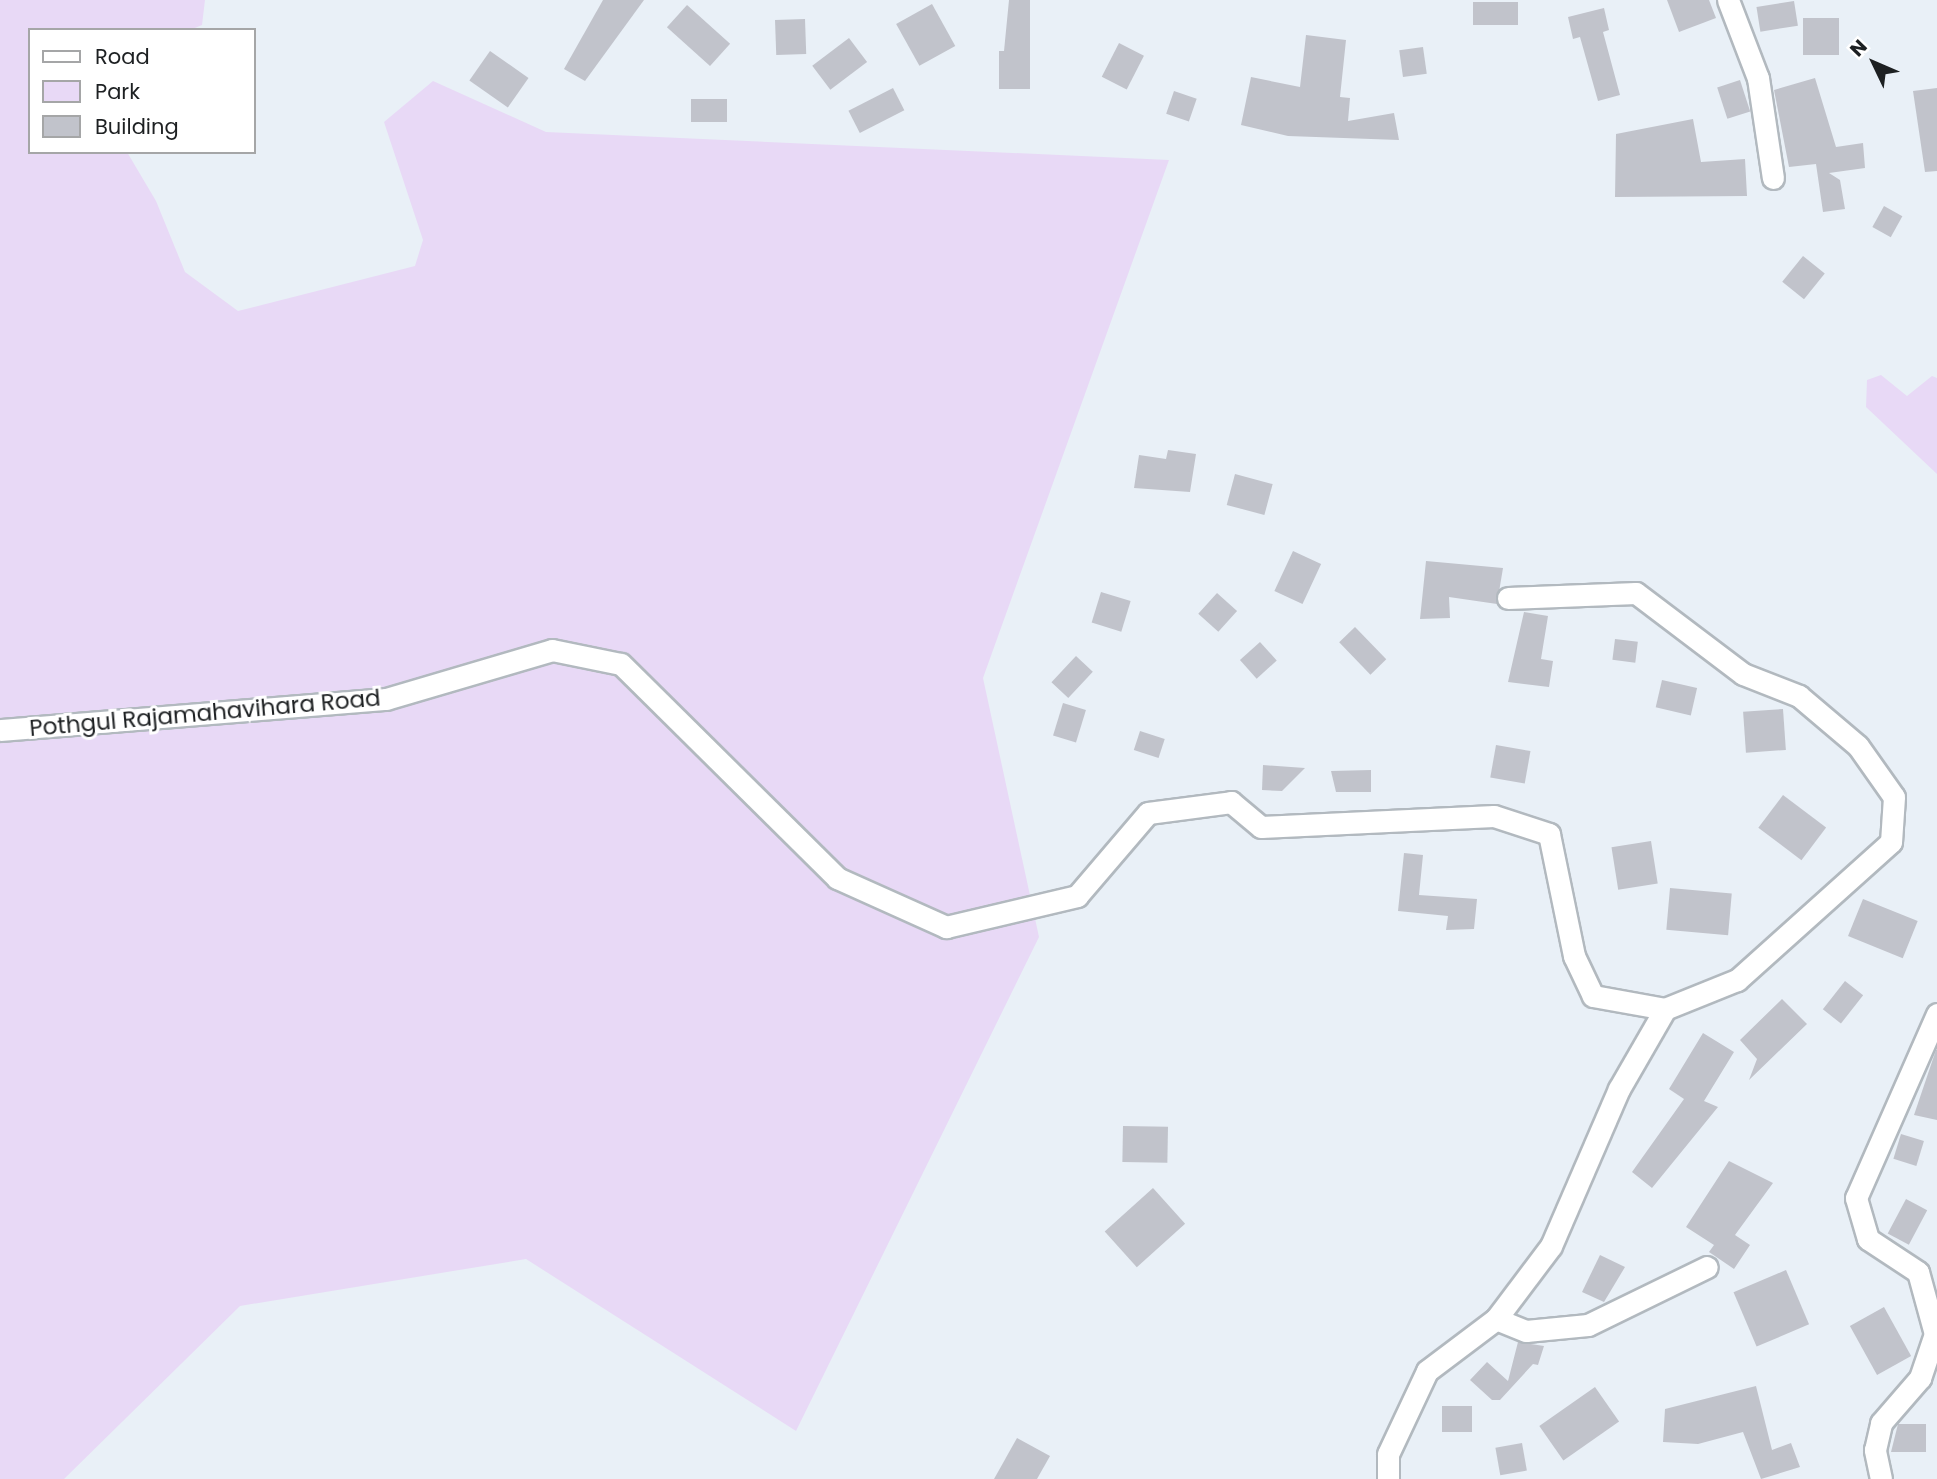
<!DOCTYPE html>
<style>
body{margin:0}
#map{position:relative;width:1937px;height:1479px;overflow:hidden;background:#e9f0f7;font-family:Poppins,sans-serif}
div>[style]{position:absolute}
.green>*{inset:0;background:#e8d9f6}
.building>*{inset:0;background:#c1c3cb;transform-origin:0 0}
.roads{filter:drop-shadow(2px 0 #b2b9bf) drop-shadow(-2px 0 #b2b9bf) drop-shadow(0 2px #b2b9bf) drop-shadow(0 -2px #b2b9bf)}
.street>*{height:21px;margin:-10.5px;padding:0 10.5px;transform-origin:10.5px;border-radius:10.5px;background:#fff}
span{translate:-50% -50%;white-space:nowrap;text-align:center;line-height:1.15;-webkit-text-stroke:6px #fff;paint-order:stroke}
.street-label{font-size:23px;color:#1d2022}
.legend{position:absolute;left:28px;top:28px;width:228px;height:126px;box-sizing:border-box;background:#fff;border:2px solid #a5a6a7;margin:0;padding:9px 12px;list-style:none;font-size:21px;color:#1d2022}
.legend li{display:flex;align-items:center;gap:14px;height:35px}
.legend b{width:35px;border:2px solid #a5a6a7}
.north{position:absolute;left:1839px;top:28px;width:70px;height:70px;-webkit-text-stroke:5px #fff;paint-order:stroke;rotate:314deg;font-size:19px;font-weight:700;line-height:28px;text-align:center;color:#1d2022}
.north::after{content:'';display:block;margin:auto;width:24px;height:32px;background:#1d2022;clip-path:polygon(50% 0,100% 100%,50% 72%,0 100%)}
</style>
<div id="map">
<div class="green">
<i style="clip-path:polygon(0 0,205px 0,202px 25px,190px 30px,30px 30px,30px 152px,127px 152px,156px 201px,185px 272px,238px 311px,415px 266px,423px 240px,384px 122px,433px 81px,546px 132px,1169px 160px,983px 678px,1039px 937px,796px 1431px,526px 1259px,240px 1306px,64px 1479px,0 1479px)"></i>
<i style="clip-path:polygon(1881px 375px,1907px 396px,1932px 376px,1937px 378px,1937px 474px,1866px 407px,1867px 380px)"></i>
</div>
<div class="building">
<i style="clip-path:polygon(603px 0,644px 0,585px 81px,564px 69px)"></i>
<i style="clip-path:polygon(1009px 0,1030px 0,1030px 89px,999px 89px,999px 51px,1004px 51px)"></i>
<i style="clip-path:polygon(1667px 0,1709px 0,1716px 18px,1679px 32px)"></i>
<i style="left:1794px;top:1px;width:25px;height:38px;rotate:81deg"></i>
<i style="left:1518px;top:2px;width:23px;height:45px;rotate:90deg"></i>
<i style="left:932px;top:4px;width:48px;height:41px;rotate:61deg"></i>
<i style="left:687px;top:5px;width:58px;height:30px;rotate:42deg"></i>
<i style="clip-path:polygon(1604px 8px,1609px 30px,1603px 32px,1620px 95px,1598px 101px,1580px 37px,1573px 39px,1568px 17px)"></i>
<i style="left:1803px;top:18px;width:36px;height:37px"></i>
<i style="left:805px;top:19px;width:35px;height:30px;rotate:88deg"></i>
<i style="clip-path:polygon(1306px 35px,1346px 40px,1340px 97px,1350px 98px,1348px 121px,1394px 113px,1399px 140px,1288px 136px,1241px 125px,1251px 77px,1300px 87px)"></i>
<i style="left:849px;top:38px;width:30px;height:46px;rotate:53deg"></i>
<i style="left:1119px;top:43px;width:28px;height:38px;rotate:27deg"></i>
<i style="left:1423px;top:47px;width:27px;height:24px;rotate:82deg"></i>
<i style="left:490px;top:51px;width:47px;height:36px;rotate:35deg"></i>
<i style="clip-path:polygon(1815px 78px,1836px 147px,1863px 143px,1865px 168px,1829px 173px,1840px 180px,1845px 209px,1823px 212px,1816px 164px,1789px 167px,1774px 90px)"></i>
<i style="left:1740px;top:80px;width:33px;height:24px;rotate:72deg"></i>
<i style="left:893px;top:88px;width:25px;height:50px;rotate:63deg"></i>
<i style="clip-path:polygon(1937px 88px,1937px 171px,1925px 172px,1913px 91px)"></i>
<i style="left:1174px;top:91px;width:24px;height:24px;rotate:19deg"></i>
<i style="left:691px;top:99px;width:36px;height:23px"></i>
<i style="clip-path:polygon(1693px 119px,1701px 162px,1745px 159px,1747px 196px,1615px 197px,1616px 134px)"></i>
<i style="left:1884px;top:206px;width:21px;height:24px;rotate:29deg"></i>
<i style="left:1803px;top:256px;width:28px;height:33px;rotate:39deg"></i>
<i style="clip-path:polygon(1168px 450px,1196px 454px,1190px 492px,1134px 488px,1139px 455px,1166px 459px)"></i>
<i style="left:1235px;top:474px;width:39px;height:32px;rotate:15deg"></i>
<i style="left:1293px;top:551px;width:31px;height:44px;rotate:25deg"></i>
<i style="clip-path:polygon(1426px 561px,1503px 568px,1497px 604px,1449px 597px,1450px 618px,1420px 619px)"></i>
<i style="left:1101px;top:592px;width:31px;height:32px;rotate:17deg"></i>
<i style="left:1217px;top:593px;width:27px;height:28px;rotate:42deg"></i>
<i style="clip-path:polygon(1524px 612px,1548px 616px,1541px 659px,1553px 661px,1549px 687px,1508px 682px)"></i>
<i style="left:1355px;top:627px;width:45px;height:22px;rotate:46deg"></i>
<i style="left:1615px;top:639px;width:23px;height:21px;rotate:7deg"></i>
<i style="left:1260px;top:642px;width:25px;height:27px;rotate:48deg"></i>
<i style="left:1076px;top:656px;width:23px;height:36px;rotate:43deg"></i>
<i style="left:1662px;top:680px;width:36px;height:28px;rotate:13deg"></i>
<i style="left:1063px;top:703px;width:24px;height:34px;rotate:17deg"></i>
<i style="left:1783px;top:709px;width:41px;height:40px;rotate:86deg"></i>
<i style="left:1140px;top:731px;width:26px;height:20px;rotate:18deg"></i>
<i style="left:1496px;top:745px;width:35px;height:33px;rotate:10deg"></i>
<i style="clip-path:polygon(1263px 765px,1305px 768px,1282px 791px,1262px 790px)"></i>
<i style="clip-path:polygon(1371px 770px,1371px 792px,1336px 792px,1331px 771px)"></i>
<i style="left:1783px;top:795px;width:54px;height:41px;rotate:37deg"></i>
<i style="left:1651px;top:841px;width:43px;height:40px;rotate:81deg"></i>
<i style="clip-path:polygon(1404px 853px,1423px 855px,1419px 895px,1477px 899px,1474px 929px,1446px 930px,1448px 916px,1398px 911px)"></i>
<i style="left:1670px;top:888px;width:62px;height:42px;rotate:5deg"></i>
<i style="left:1863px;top:899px;width:59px;height:40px;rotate:22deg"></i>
<i style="left:1845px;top:981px;width:23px;height:36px;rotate:38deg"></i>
<i style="clip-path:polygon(1782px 999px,1807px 1024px,1749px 1080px,1757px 1059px,1740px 1040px)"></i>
<i style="clip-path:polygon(1703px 1033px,1734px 1052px,1704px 1101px,1718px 1107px,1652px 1188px,1632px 1172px,1684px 1099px,1669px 1089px)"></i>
<i style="clip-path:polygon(1936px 1050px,1937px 1050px,1937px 1120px,1914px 1115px)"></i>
<i style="left:1123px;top:1126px;width:45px;height:36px;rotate:1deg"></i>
<i style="left:1901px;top:1134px;width:24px;height:26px;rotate:17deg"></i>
<i style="clip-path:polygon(1729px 1161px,1773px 1183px,1735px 1235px,1750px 1245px,1734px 1269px,1709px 1252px,1714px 1245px,1686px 1227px)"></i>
<i style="left:1153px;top:1188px;width:48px;height:65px;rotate:48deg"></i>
<i style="left:1906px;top:1199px;width:24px;height:39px;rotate:28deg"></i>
<i style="clip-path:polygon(1600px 1255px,1625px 1267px,1604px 1302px,1582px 1292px)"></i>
<i style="left:1786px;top:1270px;width:59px;height:57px;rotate:67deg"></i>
<i style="left:1884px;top:1307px;width:56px;height:39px;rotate:61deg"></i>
<i style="clip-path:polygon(1518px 1342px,1544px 1346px,1538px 1365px,1533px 1364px,1500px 1400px,1492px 1400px,1470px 1380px,1487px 1362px,1508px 1381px)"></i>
<i style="clip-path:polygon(1756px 1386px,1772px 1450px,1791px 1443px,1800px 1467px,1761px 1479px,1743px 1432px,1698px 1444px,1663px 1442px,1665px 1409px)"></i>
<i style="left:1595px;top:1387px;width:42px;height:68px;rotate:55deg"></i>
<i style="left:1442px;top:1406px;width:30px;height:26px"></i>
<i style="clip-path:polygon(1898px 1424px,1926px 1424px,1926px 1452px,1891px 1452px)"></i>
<i style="clip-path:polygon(1017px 1438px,1050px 1456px,1037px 1479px,994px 1479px)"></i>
<i style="left:1522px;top:1443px;width:28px;height:27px;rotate:80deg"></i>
</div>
<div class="roads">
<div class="street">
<i style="left:1728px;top:0;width:84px;rotate:69deg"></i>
<i style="left:1758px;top:78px;width:101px;rotate:81.5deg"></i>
<i style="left:1508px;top:598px;width:128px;rotate:-2.2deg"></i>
<i style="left:1636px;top:593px;width:134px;rotate:37.1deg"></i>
<i style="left:1743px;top:674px;width:60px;rotate:21.4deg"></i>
<i style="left:1799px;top:696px;width:77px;rotate:40.3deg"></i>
<i style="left:1858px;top:746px;width:62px;rotate:54.8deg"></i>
<i style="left:1894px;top:797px;width:45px;rotate:93.8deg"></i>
<i style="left:1891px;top:842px;width:207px;rotate:138.1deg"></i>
<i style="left:1737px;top:980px;width:78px;rotate:158.1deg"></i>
<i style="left:0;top:730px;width:387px;rotate:-4.6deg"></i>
<i style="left:386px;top:699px;width:173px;rotate:-16.4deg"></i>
<i style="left:552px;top:650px;width:70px;rotate:11.5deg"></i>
<i style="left:621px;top:664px;width:304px;rotate:44.7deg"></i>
<i style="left:837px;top:878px;width:120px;rotate:24.2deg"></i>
<i style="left:946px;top:927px;width:135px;rotate:-13.3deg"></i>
<i style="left:1077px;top:896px;width:109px;rotate:-49.5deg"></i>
<i style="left:1148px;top:813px;width:84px;rotate:-7.5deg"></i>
<i style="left:1231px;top:802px;width:39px;rotate:40deg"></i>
<i style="left:1261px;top:827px;width:233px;rotate:-2.7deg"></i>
<i style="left:1494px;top:816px;width:58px;rotate:18.1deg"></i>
<i style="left:1549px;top:834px;width:125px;rotate:78.4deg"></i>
<i style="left:1574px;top:956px;width:44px;rotate:64.6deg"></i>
<i style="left:1593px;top:996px;width:73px;rotate:10.2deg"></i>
<i style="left:1496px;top:1319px;width:32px;rotate:22deg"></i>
<i style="left:1526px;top:1331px;width:62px;rotate:-5.5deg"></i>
<i style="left:1588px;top:1325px;width:132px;rotate:-26deg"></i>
<i style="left:1388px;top:1479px;width:25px;rotate:-90deg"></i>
<i style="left:1388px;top:1454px;width:92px;rotate:-64.8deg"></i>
<i style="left:1427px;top:1371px;width:86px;rotate:-37deg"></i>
<i style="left:1496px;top:1319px;width:91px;rotate:-53deg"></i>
<i style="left:1551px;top:1246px;width:171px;rotate:-66.6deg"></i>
<i style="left:1619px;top:1089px;width:92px;rotate:-60.1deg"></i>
<i style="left:1881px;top:1479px;width:30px;rotate:-102deg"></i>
<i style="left:1875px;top:1450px;width:28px;rotate:-77deg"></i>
<i style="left:1881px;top:1423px;width:60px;rotate:-49.1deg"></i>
<i style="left:1920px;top:1378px;width:46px;rotate:-71.2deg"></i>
<i style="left:1935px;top:1334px;width:64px;rotate:-105.3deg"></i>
<i style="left:1918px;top:1272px;width:60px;rotate:-146.6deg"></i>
<i style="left:1868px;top:1239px;width:43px;rotate:-106.3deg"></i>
<i style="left:1856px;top:1198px;width:201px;rotate:-66.2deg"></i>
</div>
</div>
<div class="street-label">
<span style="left:205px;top:713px;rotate:-5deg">Pothgul Rajamahavihara Road</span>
</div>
<ul class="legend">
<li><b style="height:9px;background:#fff"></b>Road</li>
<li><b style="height:19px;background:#e8d9f6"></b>Park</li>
<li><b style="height:19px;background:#c1c3cb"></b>Building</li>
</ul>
<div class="north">N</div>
</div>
